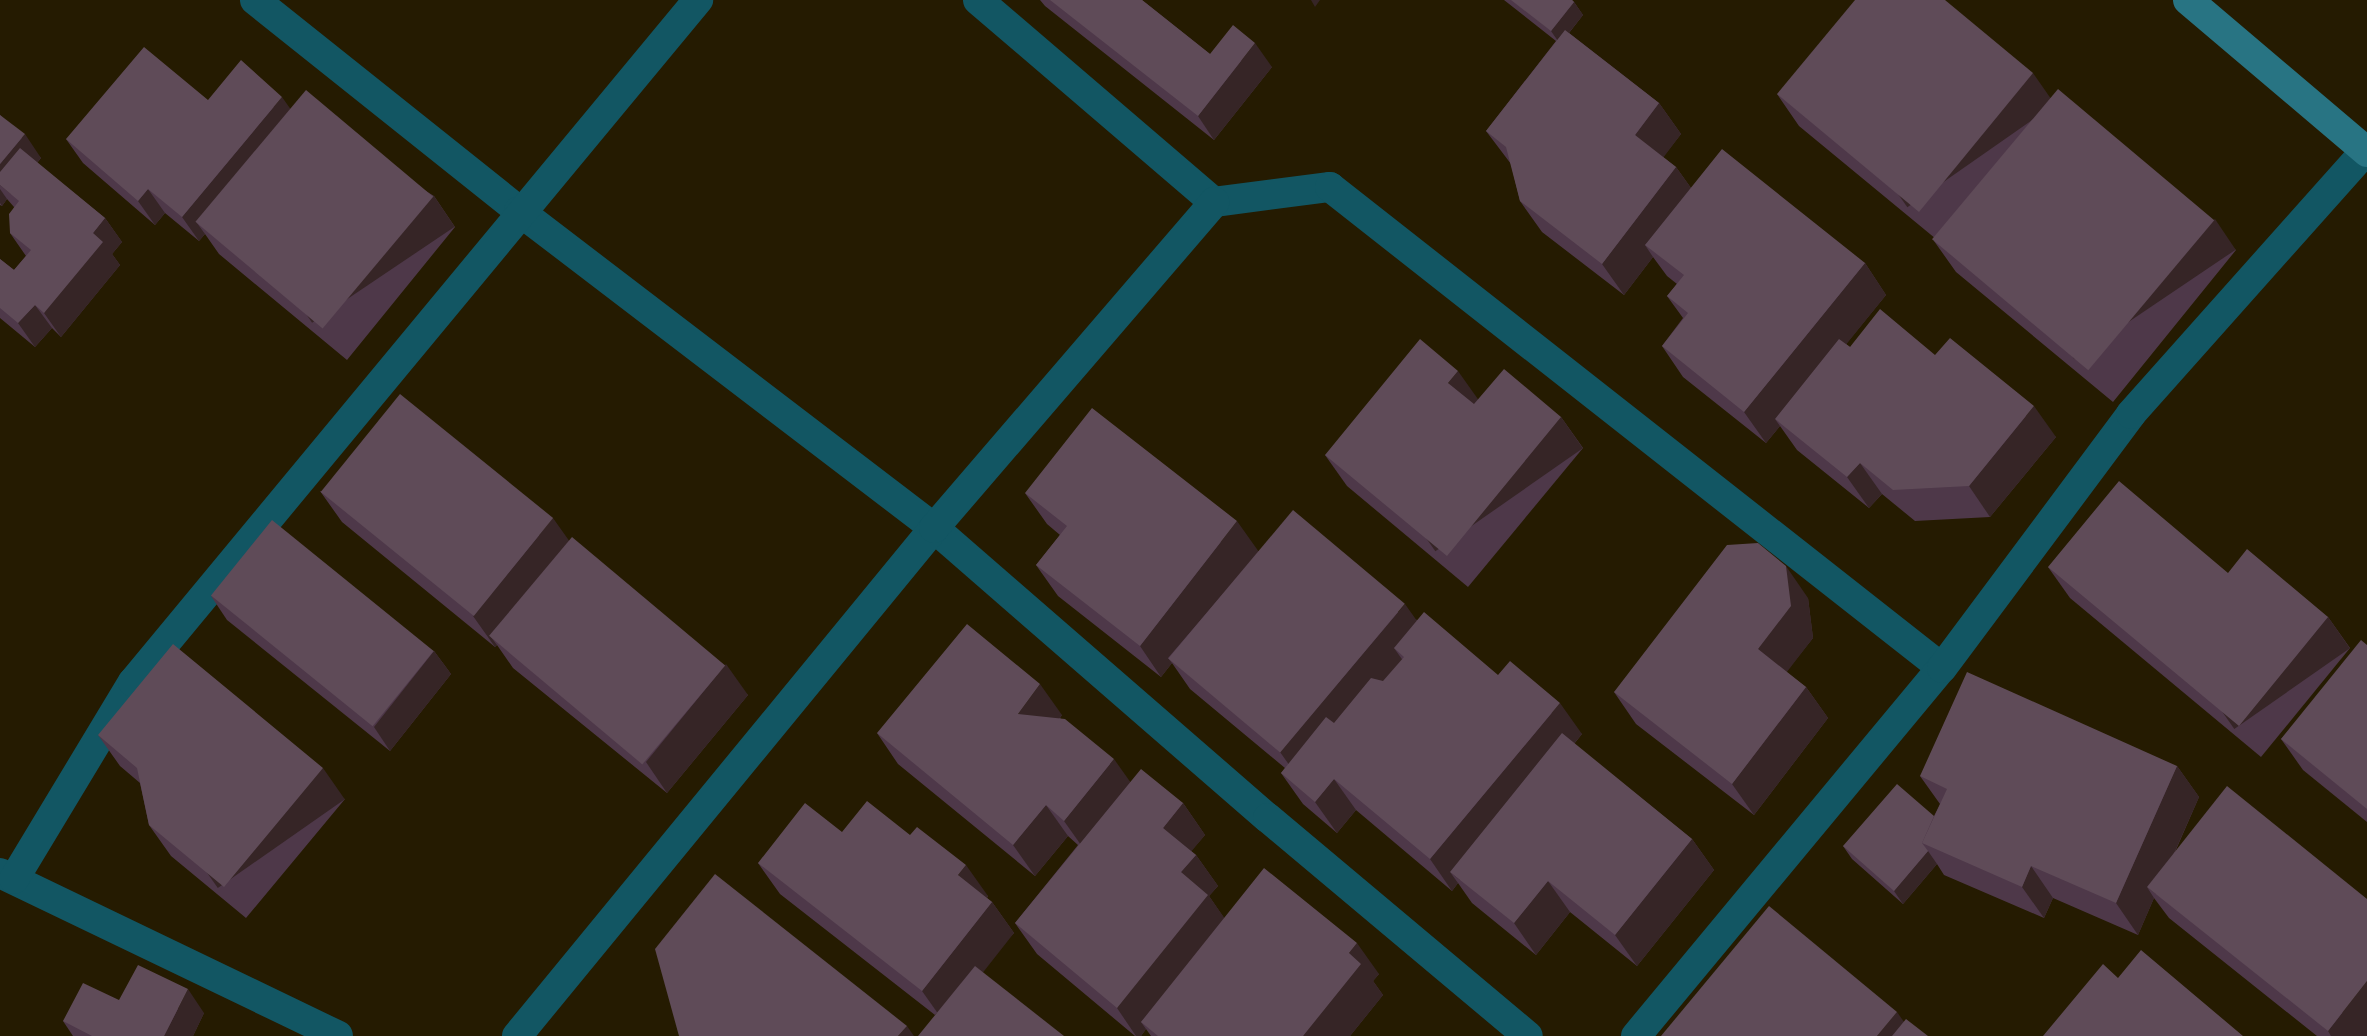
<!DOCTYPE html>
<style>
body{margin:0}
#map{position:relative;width:2367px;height:1036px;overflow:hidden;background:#251b01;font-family:"Archivo Narrow",sans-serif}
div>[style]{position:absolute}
.street>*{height:30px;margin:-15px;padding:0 15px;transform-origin:15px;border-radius:15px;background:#125663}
.secondary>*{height:30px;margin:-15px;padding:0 15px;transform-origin:15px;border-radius:15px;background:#287483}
.wall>*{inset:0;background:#4e3849}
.shaded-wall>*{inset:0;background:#362526;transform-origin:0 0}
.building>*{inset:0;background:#5f4b58;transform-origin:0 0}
span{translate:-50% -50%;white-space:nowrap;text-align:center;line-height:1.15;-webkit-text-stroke:10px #1b1100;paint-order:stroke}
</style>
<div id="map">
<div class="street">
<i style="left:255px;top:0;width:338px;rotate:38.6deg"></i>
<i style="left:519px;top:211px;width:522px;rotate:37.37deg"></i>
<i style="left:934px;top:528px;width:442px;rotate:41deg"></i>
<i style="left:1268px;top:818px;width:339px;rotate:40deg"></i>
<i style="left:978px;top:0;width:311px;rotate:40.6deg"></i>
<i style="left:1214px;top:202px;width:117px;rotate:-7.4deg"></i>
<i style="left:1330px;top:187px;width:778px;rotate:38.17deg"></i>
<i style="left:0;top:873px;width:375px;rotate:25.7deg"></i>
<i style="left:14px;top:879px;width:230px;rotate:-58.9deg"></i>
<i style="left:133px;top:682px;width:886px;rotate:-50.36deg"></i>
<i style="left:517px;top:1036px;width:657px;rotate:-50.62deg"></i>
<i style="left:934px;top:528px;width:430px;rotate:-49.3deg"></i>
<i style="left:1636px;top:1036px;width:479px;rotate:-50.3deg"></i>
<i style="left:1942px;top:668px;width:317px;rotate:-53.3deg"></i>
<i style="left:2131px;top:414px;width:352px;rotate:-48.3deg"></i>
</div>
<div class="secondary">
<i style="left:2188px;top:0;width:235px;rotate:40.3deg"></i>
</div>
<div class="wall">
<i style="clip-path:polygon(1040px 0,1142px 0,1210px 54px,1272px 67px,1214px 140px,1045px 6px)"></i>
<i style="clip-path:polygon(1504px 0,1572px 0,1574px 2px,1583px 15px,1569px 33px,1659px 103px,1681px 134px,1663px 157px,1676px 167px,1691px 188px,1865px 263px,1886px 295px,1846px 344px,1850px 347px,1935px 355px,2056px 437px,1990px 517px,1915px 521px,1882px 494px,1869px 508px,1797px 450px,1780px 426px,1766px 443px,1683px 377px,1662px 346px,1683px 318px,1667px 296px,1677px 284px,1667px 276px,1653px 257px,1624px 295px,1542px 232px,1520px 201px,1511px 164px,1486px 131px,1556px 41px)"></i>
<i style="clip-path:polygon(1777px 94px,2051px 98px,2236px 250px,2113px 402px,1956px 272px,1934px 241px,1936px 239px,1799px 126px)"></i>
<i style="clip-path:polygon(208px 100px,291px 109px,434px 196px,455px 227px,347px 360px,219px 254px,205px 234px,199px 241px,165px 213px,155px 225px,83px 163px,66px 139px)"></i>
<i style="clip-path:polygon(0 115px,41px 158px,37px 163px,105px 218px,122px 242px,112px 254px,120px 265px,61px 337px,52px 328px,35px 347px,0 318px,0 259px,14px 270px,26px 256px,10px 233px,14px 207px,7px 199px,2px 206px,0 205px)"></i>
<i style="clip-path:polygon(1478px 400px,1561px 417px,1583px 448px,1468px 587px,1347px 486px,1325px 455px)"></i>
<i style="clip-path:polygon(320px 491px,569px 541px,748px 695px,667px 793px,513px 668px,497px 645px,495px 647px,342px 522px)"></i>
<i style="clip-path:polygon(1025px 493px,1258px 551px,1417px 620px,1582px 734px,1574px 744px,1692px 839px,1714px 870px,1637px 966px,1570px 912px,1536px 955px,1472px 903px,1458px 883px,1452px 891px,1356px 810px,1337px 833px,1303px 804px,1281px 773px,1285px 768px,1190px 689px,1172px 663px,1161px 677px,1058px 596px,1036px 565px,1060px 535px,1047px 524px)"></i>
<i style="clip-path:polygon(2048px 567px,2228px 573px,2328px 617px,2350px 648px,2261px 757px,2070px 598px)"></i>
<i style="clip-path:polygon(211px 596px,434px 651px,451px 674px,390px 751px,227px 620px)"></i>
<i style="clip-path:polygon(1808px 598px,1813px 638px,1786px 672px,1806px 687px,1828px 718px,1754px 815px,1636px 724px,1614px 692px)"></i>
<i style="clip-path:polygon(2367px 645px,2367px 822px,2303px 770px,2281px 739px)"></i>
<i style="clip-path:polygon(1062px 715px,1060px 718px,1130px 782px,1183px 803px,1205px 835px,1191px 851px,1196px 855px,1218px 886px,1209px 896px,1224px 918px,1379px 974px,1373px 981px,1383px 995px,1350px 1036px,1151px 1036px,1146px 1029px,1141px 1036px,1135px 1036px,1037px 954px,1015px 923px,1078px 845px,1068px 836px,1035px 876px,898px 764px,877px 733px)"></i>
<i style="clip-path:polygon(98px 735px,345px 799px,246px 918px,171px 856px,149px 825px,140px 783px,120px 766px)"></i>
<i style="clip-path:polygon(2177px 766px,2199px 797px,2175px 852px,2367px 1036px,2317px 1036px,2169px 918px,2154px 898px,2138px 935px,2053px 898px,2044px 918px,1944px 875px,1937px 864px,1903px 904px,1852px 859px,1843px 846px,1934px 816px,1940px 804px,1920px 776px)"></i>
<i style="clip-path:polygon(842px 832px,988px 896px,987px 898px,992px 902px,1014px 933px,935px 1015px,780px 894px,758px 863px)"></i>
<i style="clip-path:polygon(119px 1000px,204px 1013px,193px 1036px,73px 1036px,63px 1021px)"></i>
</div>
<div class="shaded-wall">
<i style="clip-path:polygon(1311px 0,1320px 0,1315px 7px)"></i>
<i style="clip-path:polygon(1574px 2px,1583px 15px,1560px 44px,1551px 31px)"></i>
<i style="clip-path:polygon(1255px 43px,1272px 67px,1214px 140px,1198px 116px)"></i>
<i style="left:2033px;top:73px;width:38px;height:180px;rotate:55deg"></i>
<i style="clip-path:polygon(282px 97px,299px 121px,197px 223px,205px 234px,199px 241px,182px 217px)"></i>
<i style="clip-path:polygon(1659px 103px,1681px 134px,1657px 166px,1635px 135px)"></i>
<i style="clip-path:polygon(25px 134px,41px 158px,11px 194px,0 185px,0 164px)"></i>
<i style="clip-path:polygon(1676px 167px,1698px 198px,1645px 245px,1653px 257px,1624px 295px,1602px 264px)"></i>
<i style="clip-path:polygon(0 189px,7px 199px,2px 206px,0 203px)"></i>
<i style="clip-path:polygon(148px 189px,165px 213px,155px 225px,138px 201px)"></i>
<i style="left:434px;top:196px;width:37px;height:172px;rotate:56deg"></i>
<i style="clip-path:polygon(105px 218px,122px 242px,112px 254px,120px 265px,61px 337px,44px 313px,93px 233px)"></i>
<i style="left:2215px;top:219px;width:37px;height:195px;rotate:56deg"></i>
<i style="clip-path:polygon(1865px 263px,1886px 295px,1782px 424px,1775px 419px,1780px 426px,1766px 443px,1744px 412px)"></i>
<i style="clip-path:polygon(35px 305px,52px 328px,35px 347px,18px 323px)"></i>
<i style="clip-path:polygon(1458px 371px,1480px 402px,1470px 414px,1448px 383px)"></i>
<i style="clip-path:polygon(2034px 406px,2056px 437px,1990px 517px,1969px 486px)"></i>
<i style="left:1561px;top:417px;width:38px;height:180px;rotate:55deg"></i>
<i style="clip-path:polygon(1860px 463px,1882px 494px,1869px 508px,1847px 477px)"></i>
<i style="clip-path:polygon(553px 518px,575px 549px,491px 637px,497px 645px,495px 647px,473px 616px)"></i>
<i style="clip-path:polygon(1237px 521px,1259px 552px,1168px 658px,1172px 663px,1161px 677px,1140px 646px)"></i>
<i style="clip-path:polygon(1786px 566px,1808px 598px,1813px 638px,1780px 681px,1758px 649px)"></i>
<i style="clip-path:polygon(1405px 604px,1427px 635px,1394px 648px,1404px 662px,1302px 783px,1280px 752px)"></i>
<i style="left:2328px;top:617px;width:38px;height:141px;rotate:55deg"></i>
<i style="clip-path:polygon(434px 651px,451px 674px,390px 751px,374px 727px)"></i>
<i style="clip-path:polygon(726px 664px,748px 695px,667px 793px,646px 762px)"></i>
<i style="clip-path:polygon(1040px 684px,1062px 715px,1039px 745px,1018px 714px)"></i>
<i style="clip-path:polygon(1806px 687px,1828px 718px,1754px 815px,1732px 784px)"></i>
<i style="clip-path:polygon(1560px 703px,1582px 734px,1460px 880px,1450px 872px,1458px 883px,1452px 891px,1430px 859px)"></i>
<i style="clip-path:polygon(1114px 759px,1136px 790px,1086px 852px,1064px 821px)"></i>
<i style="clip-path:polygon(2177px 766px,2199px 797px,2156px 894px,2147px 887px,2154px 898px,2138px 935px,2116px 903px)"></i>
<i style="left:323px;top:768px;width:38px;height:155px;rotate:55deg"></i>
<i style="clip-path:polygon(1334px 779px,1356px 810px,1337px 833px,1315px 802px)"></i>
<i style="clip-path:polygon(1183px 803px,1205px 835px,1185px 859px,1163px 828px)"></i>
<i style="clip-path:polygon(1046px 805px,1068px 836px,1035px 876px,1013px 845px)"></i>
<i style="clip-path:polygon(1692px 839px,1714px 870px,1637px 966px,1615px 935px)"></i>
<i style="clip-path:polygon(1928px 851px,1937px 864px,1903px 904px,1894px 891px)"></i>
<i style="clip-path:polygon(1196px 855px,1218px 886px,1209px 896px,1230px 926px,1141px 1022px,1146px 1029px,1141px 1036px,1136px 1036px,1117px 1008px,1181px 872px)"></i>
<i style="clip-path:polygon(966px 865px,988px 896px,980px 906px,958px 875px)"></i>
<i style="clip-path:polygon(2031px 866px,2053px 898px,2044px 918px,2022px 887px)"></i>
<i style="clip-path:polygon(1548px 881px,1570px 912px,1536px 955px,1514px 923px)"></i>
<i style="clip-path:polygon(992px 902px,1014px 933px,944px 1022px,922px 991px)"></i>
<i style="clip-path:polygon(1357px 943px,1379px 974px,1373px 981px,1383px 995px,1350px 1036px,1303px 1036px,1349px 953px)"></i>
<i style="clip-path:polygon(2367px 981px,2367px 1036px,2331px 1036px,2328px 1031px)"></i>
<i style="clip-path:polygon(188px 989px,204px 1013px,193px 1036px,164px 1036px)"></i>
<i style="clip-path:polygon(1897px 1012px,1914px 1036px,1877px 1036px)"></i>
<i style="clip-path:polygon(907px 1026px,914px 1036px,898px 1036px)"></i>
</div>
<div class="building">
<i style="clip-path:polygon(1050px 0,1142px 0,1210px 54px,1233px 25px,1255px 43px,1198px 116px)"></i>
<i style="clip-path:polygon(1511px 0,1572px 0,1574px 2px,1551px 31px)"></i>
<i style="clip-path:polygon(1855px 0,1945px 0,2033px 73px,1919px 212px,1777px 94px)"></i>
<i style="clip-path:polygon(1565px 30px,1659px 103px,1635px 135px,1676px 167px,1602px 264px,1520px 201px,1506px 147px,1486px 131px)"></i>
<i style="clip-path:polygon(144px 47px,208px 100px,241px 60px,282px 97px,182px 217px,148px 189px,138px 201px,66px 139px)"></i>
<i style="left:2058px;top:89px;width:204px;height:196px;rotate:40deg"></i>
<i style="left:306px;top:90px;width:166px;height:172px;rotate:40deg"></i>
<i style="clip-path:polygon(0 115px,25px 134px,0 164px)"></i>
<i style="clip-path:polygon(20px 148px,105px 218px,93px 233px,103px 242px,44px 313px,35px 305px,18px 323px,0 308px,0 259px,14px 270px,31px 250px,10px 233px,9px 214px,19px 201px,0 185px,0 172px)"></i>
<i style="clip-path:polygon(1722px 149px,1865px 263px,1744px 412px,1662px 346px,1688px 313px,1667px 296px,1684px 275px,1645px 245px)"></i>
<i style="clip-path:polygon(1880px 309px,1935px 355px,1950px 338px,2034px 406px,1969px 486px,1893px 490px,1860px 463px,1847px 477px,1775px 419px,1839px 339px,1850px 347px)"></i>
<i style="clip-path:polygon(1420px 339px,1458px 371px,1448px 383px,1474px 404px,1504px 369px,1561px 417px,1447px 556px,1325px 455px)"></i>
<i style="left:400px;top:394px;width:197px;height:126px;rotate:39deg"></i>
<i style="clip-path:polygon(1092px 408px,1237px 521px,1140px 646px,1036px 565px,1067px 526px,1025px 493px)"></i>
<i style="clip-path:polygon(2119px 481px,2228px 573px,2247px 549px,2328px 617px,2239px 726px,2048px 567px)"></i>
<i style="left:1293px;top:510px;width:146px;height:194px;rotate:40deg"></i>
<i style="left:272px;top:520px;width:208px;height:97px;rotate:39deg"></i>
<i style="left:572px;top:537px;width:200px;height:129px;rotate:40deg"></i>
<i style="clip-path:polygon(1758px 543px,1786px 566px,1791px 606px,1758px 649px,1806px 687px,1732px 784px,1614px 692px,1727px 545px)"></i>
<i style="clip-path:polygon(1424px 612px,1498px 675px,1510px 661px,1560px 703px,1430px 859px,1334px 779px,1315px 802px,1281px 773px,1326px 717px,1334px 723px,1371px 678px,1383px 681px,1404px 657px,1394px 648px)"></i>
<i style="clip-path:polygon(967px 624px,1040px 684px,1018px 714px,1065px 719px,1114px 759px,1064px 821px,1046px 805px,1013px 845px,877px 733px)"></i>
<i style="clip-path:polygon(2361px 640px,2367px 645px,2367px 809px,2281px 739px)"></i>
<i style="clip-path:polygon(173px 644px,323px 768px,224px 887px,149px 825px,137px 768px,98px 735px)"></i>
<i style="clip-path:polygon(1967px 672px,2177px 766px,2116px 903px,2031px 866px,2022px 887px,1922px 843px,1947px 789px,1920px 776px)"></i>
<i style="clip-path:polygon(1562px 733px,1692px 839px,1615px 935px,1548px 881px,1514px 923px,1450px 872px)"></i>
<i style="clip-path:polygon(1141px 769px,1183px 803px,1163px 828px,1196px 855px,1181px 872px,1208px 895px,1117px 1008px,1015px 923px)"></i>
<i style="clip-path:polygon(1897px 784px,1934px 816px,1922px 843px,1928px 851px,1894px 891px,1843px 846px)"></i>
<i style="clip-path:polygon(2227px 786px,2367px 899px,2367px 981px,2328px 1031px,2147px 887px)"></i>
<i style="clip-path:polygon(867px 801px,910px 835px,917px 827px,966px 865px,958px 875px,992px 902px,922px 991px,758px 863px,805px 803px,842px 832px)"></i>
<i style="clip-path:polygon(1264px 868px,1357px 943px,1349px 953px,1361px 964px,1303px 1036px,1158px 1036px,1141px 1022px)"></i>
<i style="clip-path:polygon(715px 874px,907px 1026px,898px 1036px,679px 1036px,655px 949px)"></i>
<i style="clip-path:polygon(1769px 906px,1897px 1012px,1877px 1036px,1661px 1036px)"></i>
<i style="clip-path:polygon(2141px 950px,2243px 1036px,2043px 1036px,2103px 964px,2118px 978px)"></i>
<i style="clip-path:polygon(138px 965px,188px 989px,164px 1036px,92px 1036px,63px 1021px,83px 983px,119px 1000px)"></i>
<i style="clip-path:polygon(975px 966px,1064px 1036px,918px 1036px)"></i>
<i style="clip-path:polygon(1906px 1019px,1928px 1036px,1892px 1036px)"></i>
</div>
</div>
